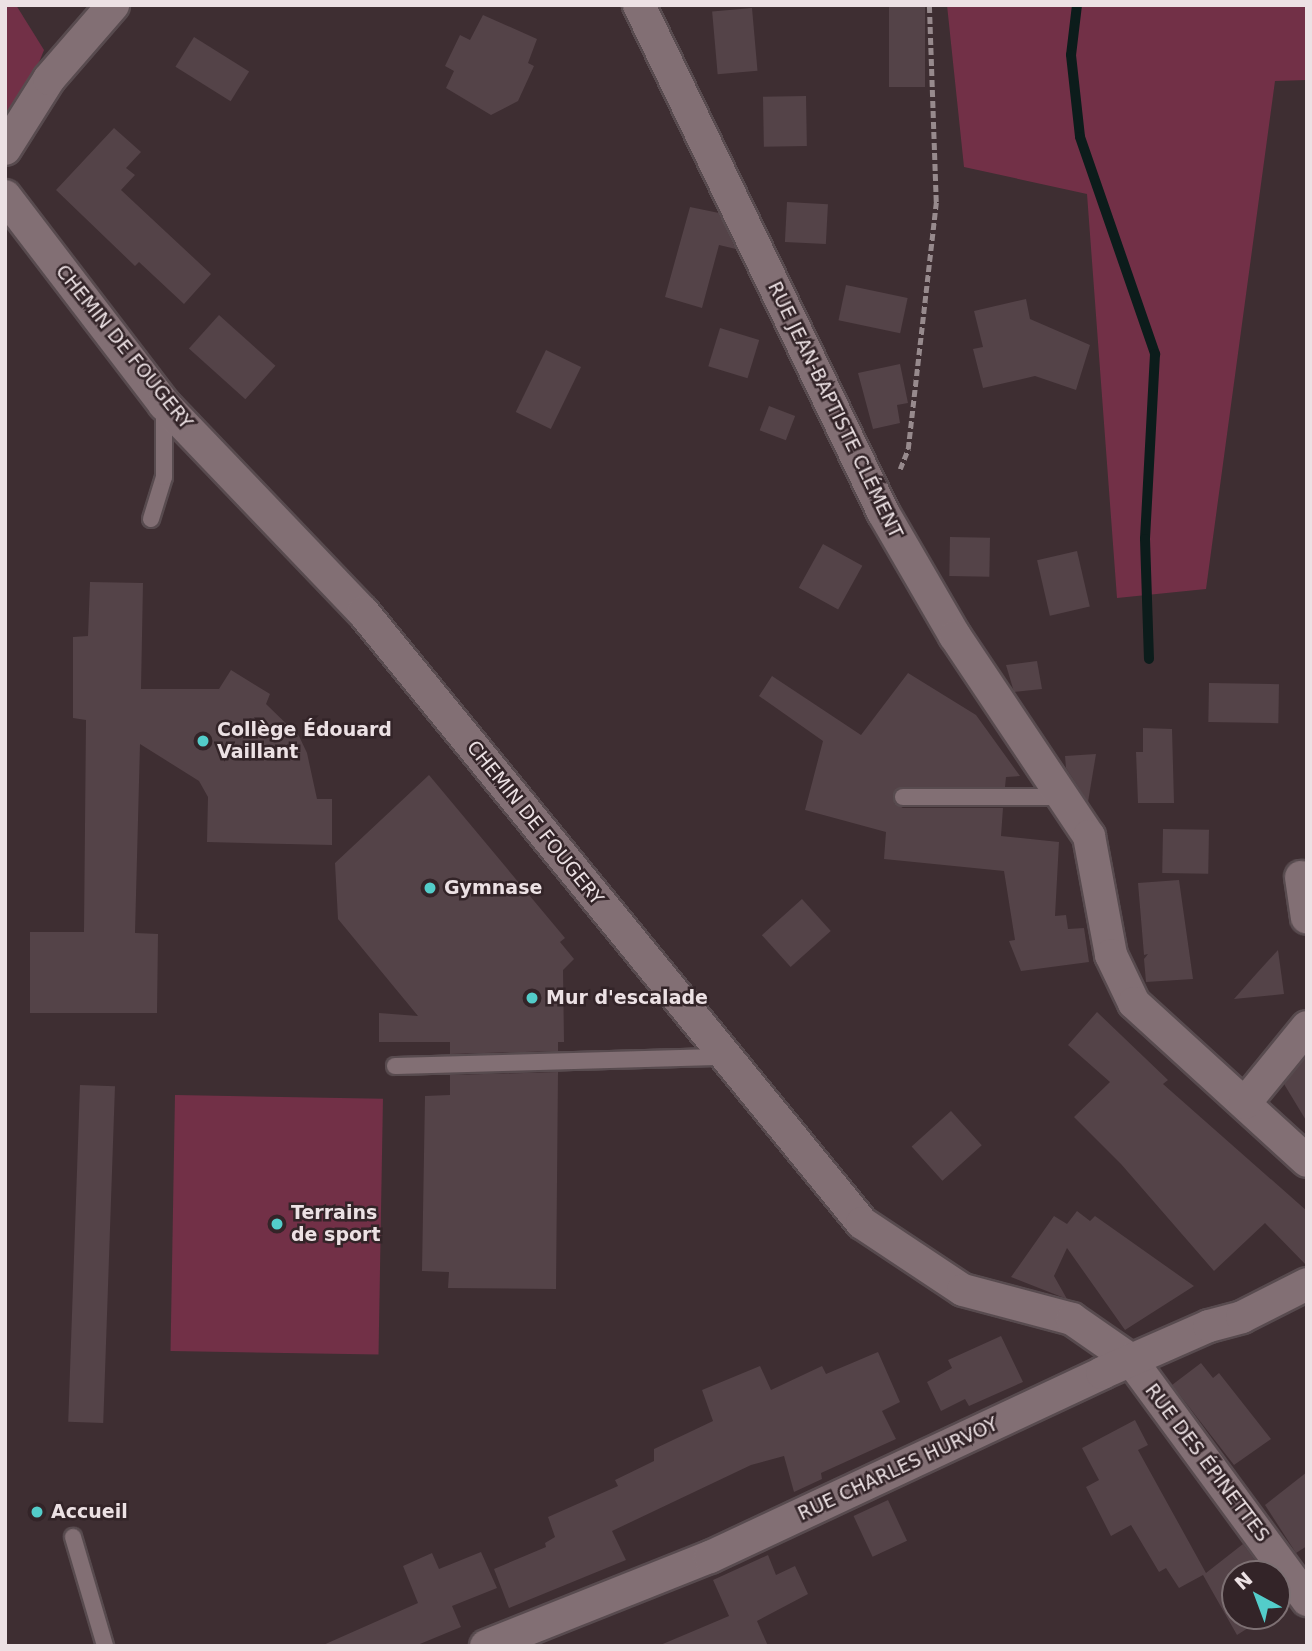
<!DOCTYPE html>
<meta charset="utf-8">
<style>
body{margin:0}
#map{position:relative;width:1312px;height:1651px;overflow:hidden;background:#3e2e32;font-family:"DejaVu Sans",sans-serif}
div>[style]{position:absolute}
.green>*{inset:0;background:#723047;transform-origin:0 0}
.stream>*{height:10px;margin:-5px;padding:0 5px;transform-origin:5px;border-radius:5px;background:#0c1c1b}
.building>*{inset:0;background:#544348;transform-origin:0 0}
.path>*{height:4.5px;margin-top:-2.25px;transform-origin:0;background:repeating-linear-gradient(90deg,#978a8d 0 7px,transparent 0 10.5px)}
.roads{filter:drop-shadow(2px 0 #584b4f) drop-shadow(-2px 0 #584b4f) drop-shadow(0 2px #584b4f) drop-shadow(0 -2px #584b4f)}
.service>*{height:16px;margin:-8px;padding:0 8px;transform-origin:8px;border-radius:8px;background:#826f74}
.minor>*{height:32px;margin:-16px;padding:0 16px;transform-origin:16px;border-radius:16px;background:#826f74}
.dots>*{width:19px;height:19px;translate:-50% -50%;box-sizing:border-box;border:4px solid #332428;border-radius:50%}
span{translate:-50% -50%;white-space:nowrap;text-align:center;line-height:1.15;-webkit-text-stroke:5px #332428;paint-order:stroke}
.street-label{font-size:19px;color:#ece1e4}
.poi-label{font-size:19px;color:#ece1e4;font-weight:700}
.left{translate:0 -50%;text-align:left}
.frame{position:absolute;inset:0;border:7px solid #ece1e4;pointer-events:none}
.north{position:absolute;left:1221px;top:1560px;width:70px;height:70px;box-sizing:border-box;background:#332428;border:2px solid #7d7073;border-radius:50%;rotate:319deg;font-size:19px;font-weight:700;line-height:28px;text-align:center;color:#ece1e4}
.north::after{content:'';display:block;margin:auto;width:24px;height:32px;background:#53cdca;clip-path:polygon(50% 0,100% 100%,50% 72%,0 100%)}
</style>
<div id="map">
<div class="green">
<i style="clip-path:polygon(5px 5px,16px 5px,44px 50px,5px 146px)"></i>
<i style="clip-path:polygon(947px 5px,1307px 5px,1307px 80px,1275px 81px,1206px 589px,1117px 598px,1087px 194px,964px 167px)"></i>
<i style="left:175px;top:1095px;width:208px;height:256px;rotate:1deg"></i>
</div>
<div class="stream">
<i style="left:1077px;top:5px;width:50px;rotate:96.8deg"></i>
<i style="left:1071px;top:55px;width:82px;rotate:83.7deg"></i>
<i style="left:1080px;top:137px;width:230px;rotate:70.9deg"></i>
<i style="left:1155px;top:354px;width:185px;rotate:93.1deg"></i>
<i style="left:1145px;top:539px;width:120px;rotate:88.1deg"></i>
</div>
<div class="building">
<i style="left:889px;top:5px;width:36px;height:82px"></i>
<i style="left:752px;top:8px;width:63px;height:40px;rotate:85deg"></i>
<i style="clip-path:polygon(483px 15px,537px 39px,528px 63px,534px 66px,518px 101px,491px 115px,446px 88px,454px 71px,445px 66px,460px 35px,470px 40px)"></i>
<i style="left:194px;top:37px;width:65px;height:35px;rotate:32deg"></i>
<i style="left:806px;top:96px;width:50px;height:43px;rotate:89deg"></i>
<i style="clip-path:polygon(114px 128px,141px 152px,126px 168px,135px 175px,121px 190px,211px 274px,184px 304px,139px 262px,135px 266px,56px 190px)"></i>
<i style="left:787px;top:202px;width:41px;height:40px;rotate:3deg"></i>
<i style="clip-path:polygon(690px 207px,719px 213px,736px 249px,719px 245px,702px 308px,665px 297px)"></i>
<i style="left:846px;top:285px;width:63px;height:36px;rotate:12deg"></i>
<i style="clip-path:polygon(1026px 299px,1030px 319px,1090px 345px,1076px 390px,1035px 376px,983px 388px,973px 349px,983px 347px,974px 311px)"></i>
<i style="left:219px;top:315px;width:76px;height:45px;rotate:42deg"></i>
<i style="left:720px;top:328px;width:41px;height:40px;rotate:17deg"></i>
<i style="left:546px;top:350px;width:39px;height:69px;rotate:26deg"></i>
<i style="clip-path:polygon(900px 364px,908px 403px,897px 405px,900px 423px,873px 429px,858px 373px)"></i>
<i style="left:769px;top:406px;width:28px;height:26px;rotate:21deg"></i>
<i style="left:950px;top:537px;width:40px;height:39px;rotate:1deg"></i>
<i style="left:823px;top:544px;width:45px;height:50px;rotate:29deg"></i>
<i style="left:1077px;top:551px;width:57px;height:41px;rotate:77deg"></i>
<i style="clip-path:polygon(90px 582px,143px 583px,141px 689px,219px 689px,231px 670px,270px 694px,266px 704px,299px 736px,307px 753px,317px 799px,332px 799px,332px 845px,207px 842px,208px 797px,199px 781px,140px 744px,135px 933px,158px 934px,157px 1013px,30px 1013px,30px 932px,84px 932px,86px 720px,73px 718px,73px 637px,88px 636px)"></i>
<i style="clip-path:polygon(1037px 661px,1042px 689px,1014px 692px,1006px 665px)"></i>
<i style="clip-path:polygon(908px 673px,976px 715px,1020px 776px,1006px 777px,1005px 787px,902px 787px,894px 792px,894px 803px,903px 808px,1003px 808px,1001px 836px,1059px 842px,1055px 916px,1066px 915px,1068px 929px,1084px 928px,1089px 962px,1021px 971px,1009px 941px,1015px 940px,1004px 871px,884px 859px,886px 832px,805px 810px,823px 741px,759px 696px,772px 676px,861px 735px)"></i>
<i style="left:1209px;top:683px;width:70px;height:39px;rotate:1deg"></i>
<i style="clip-path:polygon(1143px 728px,1172px 729px,1174px 803px,1138px 803px,1136px 752px,1143px 752px)"></i>
<i style="clip-path:polygon(1096px 754px,1088px 802px,1066px 768px,1065px 756px)"></i>
<i style="clip-path:polygon(429px 775px,565px 938px,560px 942px,574px 959px,563px 970px,564px 1042px,558px 1042px,558px 1051px,450px 1054px,450px 1042px,379px 1042px,379px 1013px,418px 1016px,338px 919px,335px 863px)"></i>
<i style="left:1163px;top:829px;width:46px;height:44px;rotate:1deg"></i>
<i style="clip-path:polygon(1179px 880px,1193px 979px,1146px 982px,1144px 959px,1148px 954px,1144px 955px,1138px 883px)"></i>
<i style="left:802px;top:899px;width:43px;height:54px;rotate:48deg"></i>
<i style="clip-path:polygon(1278px 950px,1284px 994px,1234px 999px,1257px 973px)"></i>
<i style="clip-path:polygon(1097px 1012px,1168px 1080px,1163px 1084px,1307px 1211px,1307px 1266px,1265px 1223px,1214px 1271px,1121px 1164px,1074px 1117px,1110px 1082px,1068px 1045px)"></i>
<i style="clip-path:polygon(1307px 1056px,1307px 1122px,1284px 1084px)"></i>
<i style="clip-path:polygon(558px 1072px,556px 1289px,448px 1288px,449px 1272px,422px 1271px,425px 1096px,450px 1095px,450px 1075px)"></i>
<i style="left:80px;top:1085px;width:35px;height:337px;rotate:2deg"></i>
<i style="left:951px;top:1111px;width:46px;height:53px;rotate:48deg"></i>
<i style="clip-path:polygon(1077px 1211px,1090px 1221px,1095px 1216px,1194px 1286px,1125px 1330px,1067px 1248px,1054px 1276px,1067px 1299px,1011px 1277px,1054px 1216px,1067px 1224px)"></i>
<i style="clip-path:polygon(1001px 1336px,1023px 1382px,969px 1406px,965px 1399px,941px 1411px,927px 1382px,952px 1368px,948px 1360px)"></i>
<i style="clip-path:polygon(878px 1352px,900px 1402px,882px 1411px,896px 1439px,821px 1473px,822px 1479px,794px 1492px,784px 1456px,751px 1465px,612px 1531px,626px 1560px,509px 1608px,494px 1569px,546px 1547px,545px 1543px,555px 1537px,548px 1517px,618px 1486px,615px 1480px,654px 1461px,654px 1449px,713px 1421px,702px 1390px,760px 1366px,771px 1390px,822px 1366px,826px 1374px)"></i>
<i style="clip-path:polygon(1201px 1363px,1213px 1378px,1219px 1373px,1271px 1439px,1234px 1465px,1172px 1385px)"></i>
<i style="clip-path:polygon(1135px 1420px,1148px 1445px,1138px 1450px,1206px 1573px,1243px 1544px,1265px 1574px,1235px 1574px,1235px 1616px,1267px 1616px,1237px 1635px,1203px 1575px,1179px 1588px,1166px 1568px,1159px 1572px,1131px 1525px,1111px 1536px,1086px 1487px,1099px 1480px,1082px 1448px)"></i>
<i style="clip-path:polygon(1307px 1472px,1307px 1546px,1296px 1553px,1265px 1505px)"></i>
<i style="left:888px;top:1500px;width:45px;height:38px;rotate:65deg"></i>
<i style="clip-path:polygon(481px 1552px,497px 1588px,452px 1606px,461px 1627px,415px 1646px,321px 1646px,418px 1603px,403px 1566px,432px 1553px,439px 1569px)"></i>
<i style="clip-path:polygon(768px 1555px,776px 1575px,795px 1566px,808px 1594px,757px 1621px,768px 1646px,658px 1646px,729px 1616px,713px 1580px)"></i>
</div>
<div class="path">
<i style="left:900px;top:469px;width:22px;rotate:-68deg"></i>
<i style="left:908px;top:449px;width:249px;rotate:-83.5deg"></i>
<i style="left:936px;top:202px;width:197px;rotate:-92deg"></i>
</div>
<div class="roads">
<div class="service">
<i style="left:151px;top:519px;width:44px;rotate:-72.8deg"></i>
<i style="left:164px;top:477px;width:71px;rotate:-90deg"></i>
<i style="left:903px;top:797px;width:161px"></i>
<i style="left:395px;top:1066px;width:331px;rotate:-1.6deg"></i>
<i style="left:73px;top:1537px;width:114px;rotate:73.6deg"></i>
</div>
<div class="minor">
<i style="left:639px;top:5px;width:563px;rotate:64.3deg"></i>
<i style="left:883px;top:512px;width:143px;rotate:59.9deg"></i>
<i style="left:955px;top:636px;width:241px;rotate:56.2deg"></i>
<i style="left:1089px;top:836px;width:121px;rotate:79.5deg"></i>
<i style="left:1111px;top:955px;width:53px;rotate:64.4deg"></i>
<i style="left:1134px;top:1003px;width:234px;rotate:42.4deg"></i>
<i style="left:5px;top:149px;width:83px;rotate:-57.8deg"></i>
<i style="left:49px;top:79px;width:98px;rotate:-49.1deg"></i>
<i style="left:5px;top:196px;width:262px;rotate:52.6deg"></i>
<i style="left:164px;top:404px;width:288px;rotate:46.3deg"></i>
<i style="left:363px;top:612px;width:789px;rotate:50.76deg"></i>
<i style="left:862px;top:1223px;width:121px;rotate:33.6deg"></i>
<i style="left:963px;top:1290px;width:113px;rotate:14.9deg"></i>
<i style="left:1072px;top:1319px;width:72px;rotate:34.8deg"></i>
<i style="left:1131px;top:1360px;width:298px;rotate:53.7deg"></i>
<i style="left:1301px;top:877px;width:41px;rotate:81.7deg"></i>
<i style="left:1245px;top:1103px;width:98px;rotate:-50.8deg"></i>
<i style="left:486px;top:1646px;width:241px;rotate:-21.7deg"></i>
<i style="left:710px;top:1557px;width:433px;rotate:-25.1deg"></i>
<i style="left:1102px;top:1373px;width:117px;rotate:-23.7deg"></i>
<i style="left:1209px;top:1326px;width:34px;rotate:-15deg"></i>
<i style="left:1242px;top:1317px;width:73px;rotate:-26.9deg"></i>
</div>
</div>
<div class="dots">
<i style="left:203px;top:741px;background:#53cdca"></i>
<i style="left:430px;top:888px;background:#53cdca"></i>
<i style="left:532px;top:998px;background:#53cdca"></i>
<i style="left:277px;top:1224px;background:#53cdca"></i>
<i style="left:37px;top:1512px;background:#53cdca"></i>
</div>
<div class="street-label">
<span style="left:124px;top:347px;rotate:51deg">CHEMIN DE FOUGERY</span>
<span style="left:835px;top:410px;rotate:64deg">RUE JEAN-BAPTISTE CLÉMENT</span>
<span style="left:535px;top:823px;rotate:51deg">CHEMIN DE FOUGERY</span>
<span style="left:1207px;top:1463px;rotate:53deg">RUE DES ÉPINETTES</span>
<span style="left:898px;top:1469px;rotate:-25deg">RUE CHARLES HURVOY</span>
</div>
<div class="poi-label">
<span class="left" style="left:217px;top:741px">Collège Édouard<br>Vaillant</span>
<span class="left" style="left:444px;top:888px">Gymnase</span>
<span class="left" style="left:546px;top:998px">Mur d'escalade</span>
<span class="left" style="left:291px;top:1224px">Terrains<br>de sport</span>
<span class="left" style="left:51px;top:1512px">Accueil</span>
</div>
<div class="frame"></div>
<div class="north">N</div>
</div>
